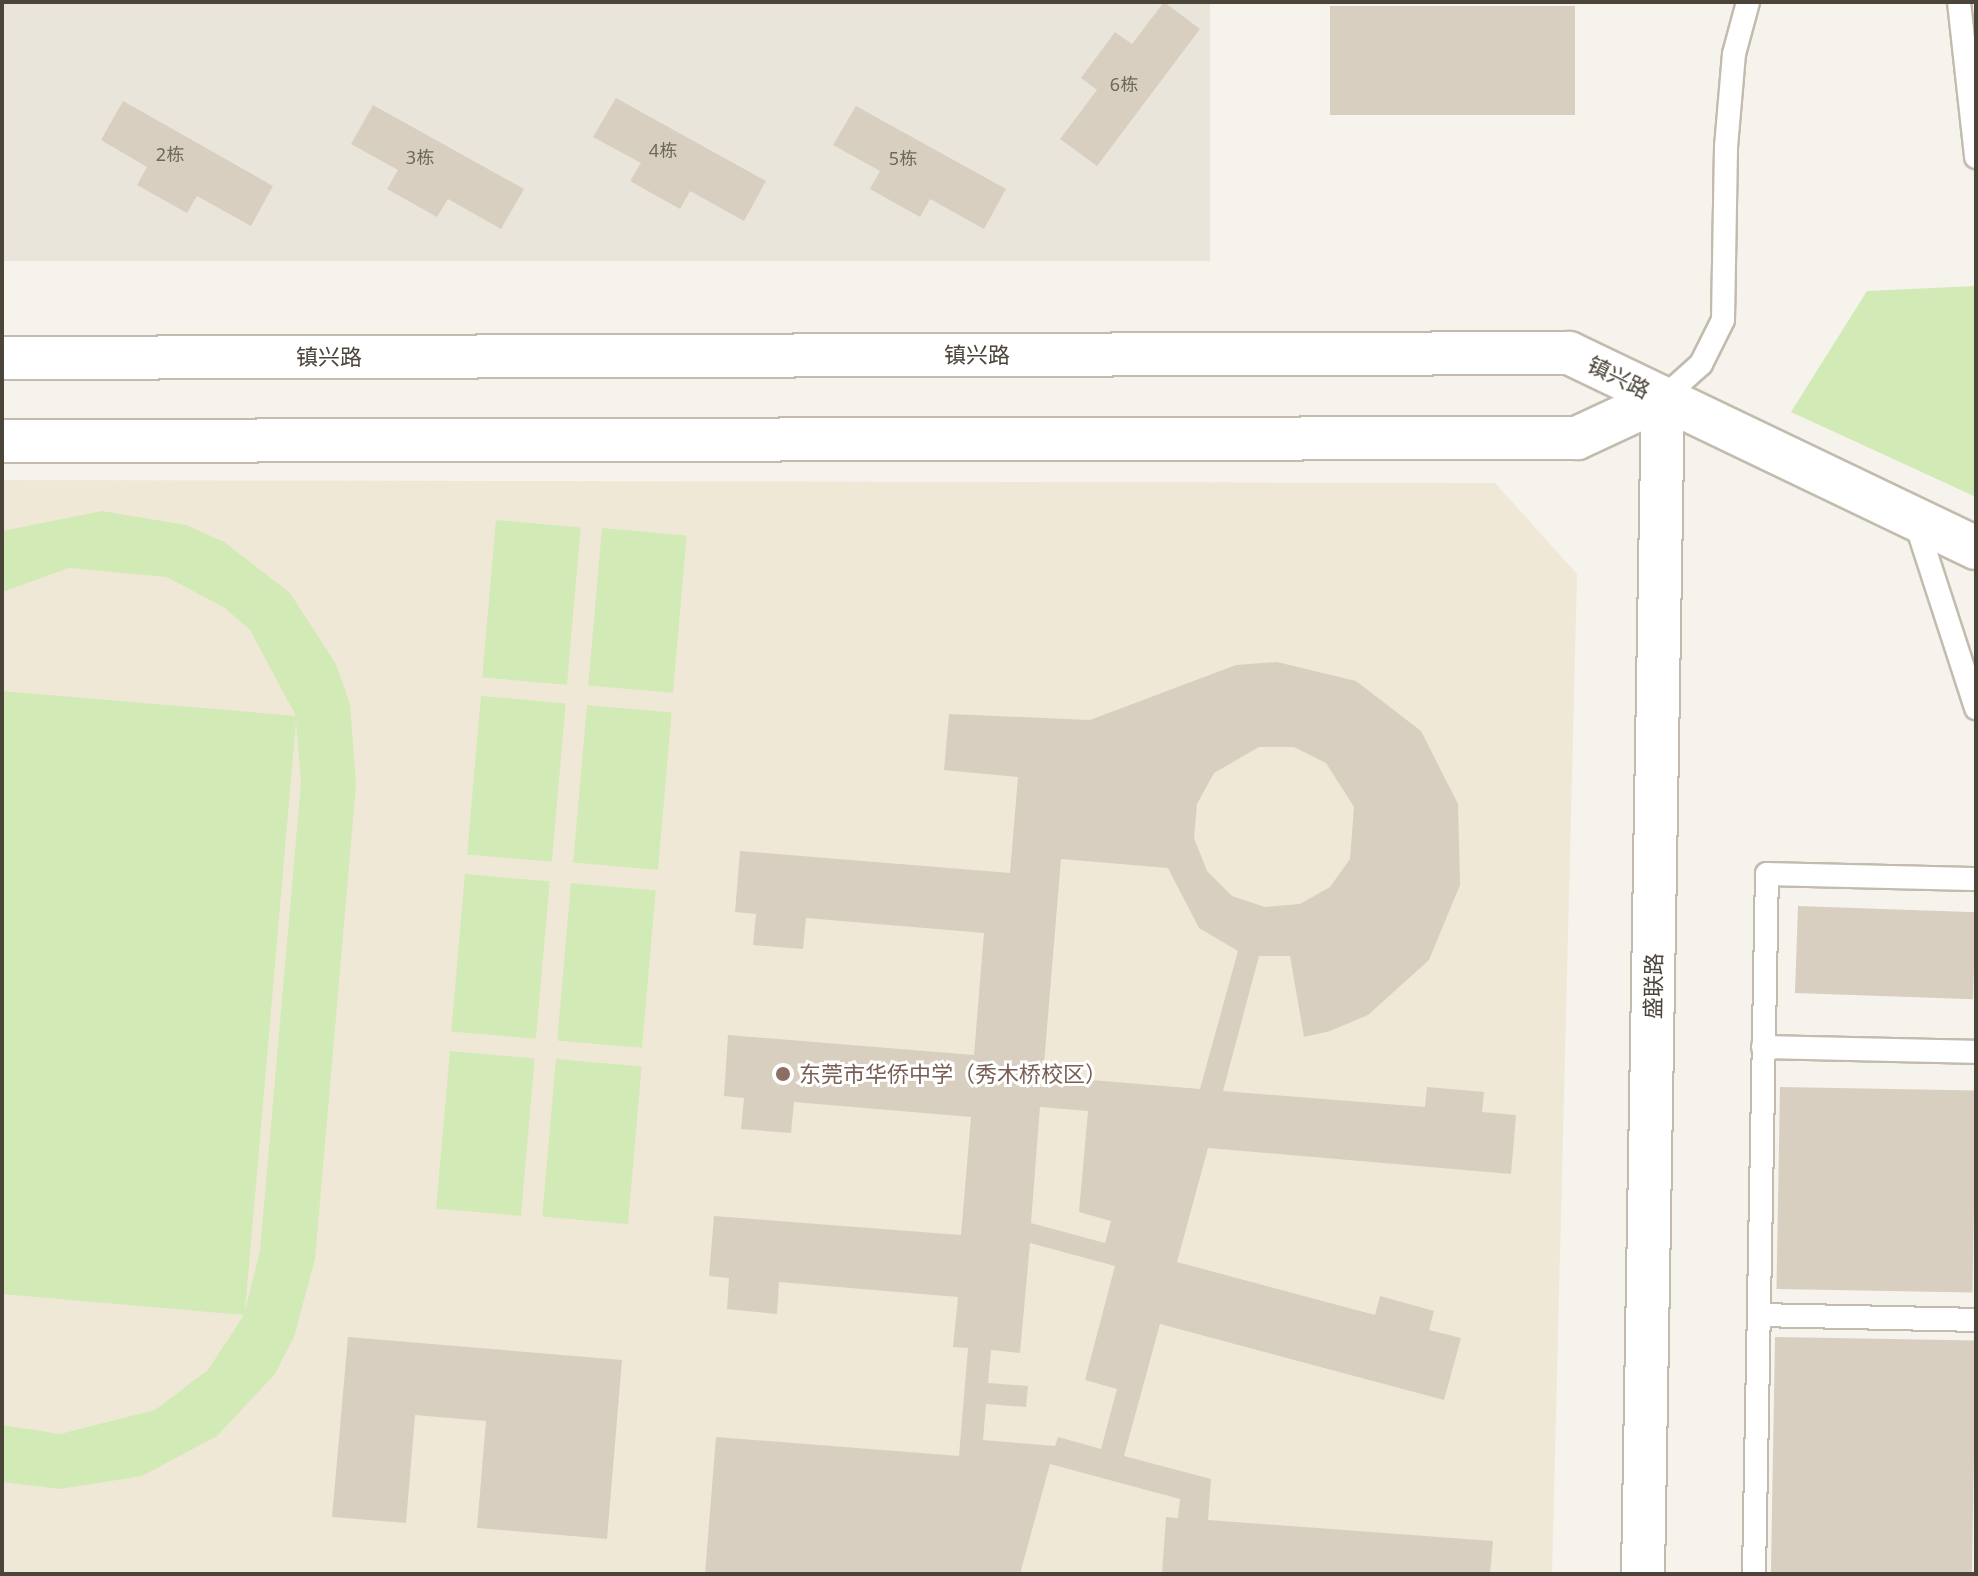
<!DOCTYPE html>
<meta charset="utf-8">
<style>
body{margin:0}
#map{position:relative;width:1978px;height:1576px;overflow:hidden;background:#f6f3ec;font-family:"Noto Sans","Noto Sans SC",sans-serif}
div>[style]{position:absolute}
.residential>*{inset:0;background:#eae5da;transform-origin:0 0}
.education>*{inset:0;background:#efe8d6}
.green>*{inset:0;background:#d2eab5;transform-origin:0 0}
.building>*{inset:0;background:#d8cfc1;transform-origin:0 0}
.roads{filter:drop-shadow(2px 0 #c2bbae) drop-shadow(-2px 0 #c2bbae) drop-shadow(0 2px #c2bbae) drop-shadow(0 -2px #c2bbae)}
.lane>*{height:22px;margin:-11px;padding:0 11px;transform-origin:11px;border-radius:11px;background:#fff}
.street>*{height:42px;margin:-21px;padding:0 21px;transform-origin:21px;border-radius:21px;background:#fff}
.dots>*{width:22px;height:22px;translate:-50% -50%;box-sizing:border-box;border:4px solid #fff;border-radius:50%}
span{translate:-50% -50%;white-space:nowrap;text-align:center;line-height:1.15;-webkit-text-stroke:6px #fff;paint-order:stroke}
.number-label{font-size:18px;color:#6e675b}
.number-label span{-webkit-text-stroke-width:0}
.street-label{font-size:22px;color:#4b4439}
.education-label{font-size:22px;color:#785e54}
.left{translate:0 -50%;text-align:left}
.frame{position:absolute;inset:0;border:4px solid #4b4439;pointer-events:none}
</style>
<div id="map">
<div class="residential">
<i style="left:2px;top:2px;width:1208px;height:259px"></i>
</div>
<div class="education">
<i style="clip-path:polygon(2px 480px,1495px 483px,1577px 574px,1552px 1574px,2px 1574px)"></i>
</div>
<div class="green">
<i style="clip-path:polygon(1976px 286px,1976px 497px,1791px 412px,1867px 291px)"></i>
<i style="clip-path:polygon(evenodd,102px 511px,186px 525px,224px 542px,290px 593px,336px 664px,350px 704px,356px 785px,315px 1259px,294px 1337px,275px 1374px,217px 1436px,142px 1476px,60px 1489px,2px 1482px,2px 1425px,60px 1434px,155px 1410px,208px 1370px,244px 1315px,2px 1294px,2px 691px,296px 716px,250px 630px,225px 608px,167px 577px,69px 568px,2px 592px,2px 531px,102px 511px,296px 721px,301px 783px,260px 1251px,245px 1311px,296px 721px)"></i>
<i style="left:496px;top:520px;width:85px;height:158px;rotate:5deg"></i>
<i style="left:602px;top:528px;width:85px;height:158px;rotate:5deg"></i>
<i style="left:481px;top:696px;width:85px;height:159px;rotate:5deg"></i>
<i style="left:587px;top:705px;width:85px;height:158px;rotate:5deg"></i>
<i style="left:465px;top:874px;width:85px;height:158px;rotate:5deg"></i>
<i style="left:571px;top:883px;width:85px;height:158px;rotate:5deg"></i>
<i style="left:450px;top:1051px;width:85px;height:158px;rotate:5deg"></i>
<i style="left:556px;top:1059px;width:86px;height:158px;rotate:5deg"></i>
</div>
<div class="building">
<i style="clip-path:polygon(1164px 2px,1200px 29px,1097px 166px,1060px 139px,1097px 90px,1081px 78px,1115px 32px,1132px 44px)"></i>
<i style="left:1330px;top:6px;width:245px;height:109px"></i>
<i style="clip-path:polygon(616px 98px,766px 181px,744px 221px,690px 191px,680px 209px,630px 181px,641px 163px,593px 137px)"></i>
<i style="clip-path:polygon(123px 101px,273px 186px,251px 226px,197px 196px,187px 213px,137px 185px,147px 167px,101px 140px)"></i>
<i style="clip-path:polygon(373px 105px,524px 189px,501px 229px,448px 199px,437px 217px,387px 189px,398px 170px,351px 144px)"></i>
<i style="clip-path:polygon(856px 106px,1006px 189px,984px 229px,930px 199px,920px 217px,870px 189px,880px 171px,833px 145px)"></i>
<i style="clip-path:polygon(evenodd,1277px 662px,1356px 681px,1421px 731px,1458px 804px,1460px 885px,1429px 960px,1368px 1015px,1330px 1031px,1304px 1037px,1290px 956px,1259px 956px,1223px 1091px,1425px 1107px,1427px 1087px,1484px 1092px,1482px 1112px,1516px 1115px,1511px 1174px,1208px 1148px,1177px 1262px,1375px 1315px,1380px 1296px,1434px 1311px,1429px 1330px,1461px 1338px,1444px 1400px,1160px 1324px,1124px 1456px,1211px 1479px,1208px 1520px,1493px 1541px,1490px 1574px,1162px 1574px,1166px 1517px,1178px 1518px,1180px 1499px,1050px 1464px,1020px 1574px,705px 1574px,716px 1437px,959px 1456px,968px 1348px,953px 1347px,958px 1297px,779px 1282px,777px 1314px,727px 1309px,729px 1278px,709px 1276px,714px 1216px,961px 1235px,971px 1117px,794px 1102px,791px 1133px,741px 1129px,744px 1098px,724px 1096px,728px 1035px,974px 1055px,984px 933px,806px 918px,803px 949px,753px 945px,756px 914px,735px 912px,740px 851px,1010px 873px,1018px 777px,944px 770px,949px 714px,1090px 720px,1236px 665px,1277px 662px,1259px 747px,1294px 747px,1326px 763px,1354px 807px,1350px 859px,1330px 887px,1300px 904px,1265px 907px,1232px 896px,1207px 871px,1194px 838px,1197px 804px,1214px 773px,1259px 747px,1277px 662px,1061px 859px,1168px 868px,1199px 928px,1238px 951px,1200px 1089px,1043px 1076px,1061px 859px,1277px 662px,1040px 1107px,1088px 1111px,1079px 1212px,1111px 1221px,1105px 1243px,1031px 1223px,1040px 1107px,1277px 662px,1030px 1243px,1115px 1266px,1085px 1380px,1117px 1389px,1101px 1449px,1058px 1437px,1055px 1446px,983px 1440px,986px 1404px,1026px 1407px,1028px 1386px,988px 1383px,991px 1350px,1020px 1353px,1030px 1243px)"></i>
<i style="left:1798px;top:906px;width:178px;height:87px;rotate:2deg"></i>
<i style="left:1780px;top:1087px;width:196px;height:202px;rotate:1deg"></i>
<i style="clip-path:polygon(348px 1337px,622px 1360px,607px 1539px,477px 1528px,486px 1421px,415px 1415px,406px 1523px,332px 1517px)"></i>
<i style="left:1775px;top:1337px;width:201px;height:237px;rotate:1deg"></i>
</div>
<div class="roads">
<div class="lane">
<i style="left:1959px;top:2px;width:156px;rotate:83.7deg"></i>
<i style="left:1663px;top:398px;width:51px;rotate:-41.8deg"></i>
<i style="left:1701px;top:364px;width:49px;rotate:-63.4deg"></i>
<i style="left:1723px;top:320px;width:173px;rotate:-89deg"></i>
<i style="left:1726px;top:147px;width:93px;rotate:-85.1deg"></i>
<i style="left:1734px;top:54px;width:54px;rotate:-74.9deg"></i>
<i style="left:1915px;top:520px;width:198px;rotate:72deg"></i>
<i style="left:1763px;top:1047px;width:213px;rotate:1.3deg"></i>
<i style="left:1759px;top:1315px;width:217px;rotate:1.3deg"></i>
<i style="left:1754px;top:1574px;width:700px;rotate:-88.94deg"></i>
<i style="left:1767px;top:874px;width:209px;rotate:1.4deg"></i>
</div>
<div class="street">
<i style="left:2px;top:358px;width:1567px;rotate:-0.18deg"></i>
<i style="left:1569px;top:353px;width:451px;rotate:25.6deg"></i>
<i style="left:2px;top:441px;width:1575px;rotate:-0.11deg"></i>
<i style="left:1577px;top:438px;width:95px;rotate:-24.9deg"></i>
<i style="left:1643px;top:1574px;width:1176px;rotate:-89.03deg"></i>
</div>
</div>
<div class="dots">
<i style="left:783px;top:1074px;background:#8d6e63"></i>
</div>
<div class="number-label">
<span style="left:1124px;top:84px">6栋</span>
<span style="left:663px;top:150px">4栋</span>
<span style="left:170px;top:154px">2栋</span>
<span style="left:420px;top:157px">3栋</span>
<span style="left:903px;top:158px">5栋</span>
</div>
<div class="street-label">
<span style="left:977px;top:355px">镇兴路</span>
<span style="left:329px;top:357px">镇兴路</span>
<span style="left:1619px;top:377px;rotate:26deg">镇兴路</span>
<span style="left:1653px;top:986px;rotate:-89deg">盛联路</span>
</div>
<div class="education-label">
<span class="left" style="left:799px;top:1074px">东莞市华侨中学（秀木桥校区）</span>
</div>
<div class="frame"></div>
</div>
